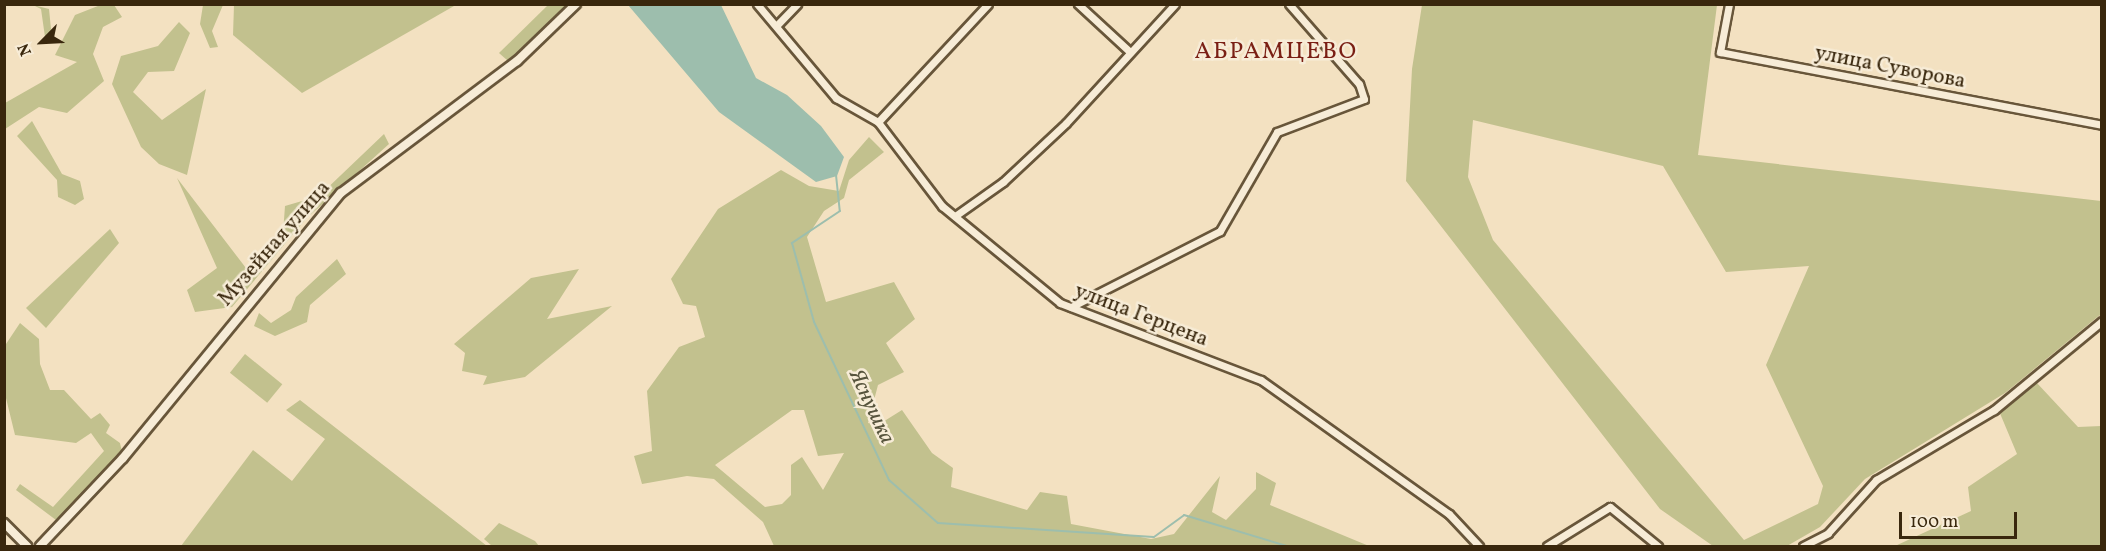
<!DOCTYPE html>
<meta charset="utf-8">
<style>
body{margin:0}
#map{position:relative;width:2106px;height:551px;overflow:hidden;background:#f3e1c1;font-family:Vollkorn,serif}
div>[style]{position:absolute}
.green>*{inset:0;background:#c2c18e;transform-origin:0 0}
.water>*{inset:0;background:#9dbead}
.stream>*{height:2px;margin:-1px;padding:0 1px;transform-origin:1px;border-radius:1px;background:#9dbead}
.roads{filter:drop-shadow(2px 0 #68563a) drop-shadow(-2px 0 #68563a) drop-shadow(0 2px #68563a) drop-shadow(0 -2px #68563a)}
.minor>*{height:7px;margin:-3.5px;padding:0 3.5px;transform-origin:3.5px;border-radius:3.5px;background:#f7ecd7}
.tertiary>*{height:8px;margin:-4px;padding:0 4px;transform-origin:4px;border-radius:4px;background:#f7ecd7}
span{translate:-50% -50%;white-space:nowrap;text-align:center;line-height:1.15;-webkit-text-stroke:5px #f7ecd7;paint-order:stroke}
.street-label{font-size:21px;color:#39270d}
.water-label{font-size:22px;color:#57543d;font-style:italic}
.quarter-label{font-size:24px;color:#7a1f14;letter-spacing:1.5px}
.frame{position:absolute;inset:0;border:6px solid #39270d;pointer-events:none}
.north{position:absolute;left:12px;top:12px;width:60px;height:60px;-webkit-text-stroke:4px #f7ecd7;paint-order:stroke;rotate:246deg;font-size:16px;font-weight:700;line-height:24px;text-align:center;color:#39270d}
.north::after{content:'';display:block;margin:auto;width:21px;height:27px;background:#39270d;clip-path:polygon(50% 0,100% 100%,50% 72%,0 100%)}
.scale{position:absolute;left:1899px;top:512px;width:118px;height:27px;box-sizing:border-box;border:3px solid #39270d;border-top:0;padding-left:8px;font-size:18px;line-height:21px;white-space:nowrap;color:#39270d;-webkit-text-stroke:4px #f7ecd7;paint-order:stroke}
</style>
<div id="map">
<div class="green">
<i style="clip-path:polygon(103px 4px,114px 5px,122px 17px,103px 27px,93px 54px,104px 81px,67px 113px,39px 107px,5px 129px,5px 103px,77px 62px,55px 55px,75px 15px)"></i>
<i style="clip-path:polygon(33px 5px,49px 9px,52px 39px,45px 37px,41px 9px)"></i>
<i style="clip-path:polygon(203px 5px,223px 5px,212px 31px,218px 47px,210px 48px,200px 24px)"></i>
<i style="clip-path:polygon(234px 5px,451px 4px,454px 6px,302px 93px,233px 35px)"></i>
<i style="clip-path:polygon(548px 5px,570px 5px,508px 61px,499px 53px)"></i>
<i style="clip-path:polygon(evenodd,1422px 5px,1717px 5px,1698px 155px,2101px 201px,2101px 314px,2005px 393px,1865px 479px,1820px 527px,1787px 546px,1713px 546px,1660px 509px,1406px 181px,1412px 69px,1422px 5px,1473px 120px,1663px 166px,1726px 272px,1809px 266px,1766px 365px,1823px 486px,1818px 504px,1744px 540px,1493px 240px,1468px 177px,1473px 120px)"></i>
<i style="clip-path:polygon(179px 22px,190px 33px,174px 71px,148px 72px,133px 92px,162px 120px,206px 89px,187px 175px,159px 164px,141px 147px,112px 84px,121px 56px,158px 46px)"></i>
<i style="clip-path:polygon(32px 121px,62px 174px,80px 181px,84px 199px,75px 205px,58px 197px,57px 180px,17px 136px)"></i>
<i style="clip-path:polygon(384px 134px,389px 144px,306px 219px,232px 307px,195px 312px,187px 290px,217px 268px,177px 178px,249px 272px,283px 233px,285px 206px,319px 196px)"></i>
<i style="clip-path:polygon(evenodd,869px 137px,884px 152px,849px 180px,844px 198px,824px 211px,807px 237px,826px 302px,894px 282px,915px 319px,886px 343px,904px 372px,878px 385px,868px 423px,878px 425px,902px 410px,932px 453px,953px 468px,951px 487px,1027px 510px,1040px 492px,1067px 496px,1071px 524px,1151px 539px,1174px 534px,1220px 476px,1212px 512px,1226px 520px,1256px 489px,1256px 472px,1276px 483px,1270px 505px,1369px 546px,774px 546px,763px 522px,714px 479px,687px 476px,642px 484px,634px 456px,652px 451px,647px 391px,679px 347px,705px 337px,696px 306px,683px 304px,671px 279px,718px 209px,781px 170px,809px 186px,839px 191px,849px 160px,869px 137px,792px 410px,804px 410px,818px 456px,844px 453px,823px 490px,802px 457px,791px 465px,791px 495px,782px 504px,765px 507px,715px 465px,792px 410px)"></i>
<i style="clip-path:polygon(110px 229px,119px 243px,46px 328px,26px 308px)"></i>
<i style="clip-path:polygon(337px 259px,346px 274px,310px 305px,307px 322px,275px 336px,254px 326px,259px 313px,271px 323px,291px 310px,296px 297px)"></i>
<i style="clip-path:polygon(579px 269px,547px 319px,612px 306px,525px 377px,483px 385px,487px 376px,462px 371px,465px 353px,454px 344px,531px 278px)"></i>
<i style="clip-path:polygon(20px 323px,39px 339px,40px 364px,50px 390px,64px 390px,91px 419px,100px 413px,110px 425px,106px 433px,120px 443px,122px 452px,56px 520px,16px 490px,20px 484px,53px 507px,104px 451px,91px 433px,76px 443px,15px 435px,5px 394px,4px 347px)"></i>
<i style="left:245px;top:354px;width:48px;height:24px;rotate:39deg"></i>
<i style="clip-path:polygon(2036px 382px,2078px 427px,2101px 426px,2101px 546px,1895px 546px,1971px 511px,1968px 487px,2017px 454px,1999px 411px)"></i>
<i style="clip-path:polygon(300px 400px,487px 546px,181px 546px,253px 450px,292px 481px,325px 439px,286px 410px)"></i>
<i style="clip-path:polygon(499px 523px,535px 541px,539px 546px,492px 546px,484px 539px)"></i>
</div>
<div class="water">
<i style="clip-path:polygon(628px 5px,721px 5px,756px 78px,787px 95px,821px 126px,844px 157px,837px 176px,816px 182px,719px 112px)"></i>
</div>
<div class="stream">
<i style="left:836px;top:175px;width:36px;rotate:84deg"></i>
<i style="left:840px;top:211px;width:58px;rotate:146.3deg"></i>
<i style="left:792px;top:243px;width:82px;rotate:74.4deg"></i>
<i style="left:814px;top:322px;width:175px;rotate:64.6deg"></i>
<i style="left:889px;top:480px;width:65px;rotate:41.3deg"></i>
<i style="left:938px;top:523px;width:216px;rotate:3.7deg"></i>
<i style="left:1154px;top:537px;width:37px;rotate:-36deg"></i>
<i style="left:1184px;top:515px;width:108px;rotate:16.8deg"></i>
</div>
<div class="roads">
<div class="minor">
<i style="left:757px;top:4px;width:123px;rotate:50deg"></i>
<i style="left:836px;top:98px;width:48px;rotate:29.7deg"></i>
<i style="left:878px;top:122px;width:106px;rotate:52.7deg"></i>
<i style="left:942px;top:206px;width:153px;rotate:39.4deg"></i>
<i style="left:1060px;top:303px;width:215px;rotate:21deg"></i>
<i style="left:1261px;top:380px;width:231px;rotate:35.5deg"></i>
<i style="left:1449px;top:514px;width:44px;rotate:46.8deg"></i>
<i style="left:1078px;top:4px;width:71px;rotate:42.7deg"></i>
<i style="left:1729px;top:4px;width:49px;rotate:100.6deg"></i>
<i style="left:1720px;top:52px;width:389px;rotate:10.8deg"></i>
<i style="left:777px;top:25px;width:29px;rotate:-46deg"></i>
<i style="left:878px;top:122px;width:161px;rotate:-47deg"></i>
<i style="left:955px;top:216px;width:59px;rotate:-35.3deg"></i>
<i style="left:1003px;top:182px;width:86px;rotate:-43.1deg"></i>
<i style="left:1066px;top:123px;width:161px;rotate:-47.5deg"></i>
<i style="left:1071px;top:307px;width:167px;rotate:-27deg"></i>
<i style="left:1220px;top:231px;width:114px;rotate:-60.1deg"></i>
<i style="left:1277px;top:132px;width:93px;rotate:-20.8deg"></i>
<i style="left:1364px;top:99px;width:16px;rotate:-108deg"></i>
<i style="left:1359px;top:84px;width:106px;rotate:-131.2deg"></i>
<i style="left:1547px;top:546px;width:74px;rotate:-31.8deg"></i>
<i style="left:1610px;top:507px;width:62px;rotate:39.1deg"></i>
<i style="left:1803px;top:546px;width:28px;rotate:-27deg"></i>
<i style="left:1828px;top:533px;width:72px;rotate:-47.8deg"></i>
<i style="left:1876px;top:480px;width:137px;rotate:-30.7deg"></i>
<i style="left:1994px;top:410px;width:140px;rotate:-39.5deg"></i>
</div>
<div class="tertiary">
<i style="left:4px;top:523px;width:33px;rotate:45deg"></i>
<i style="left:40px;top:546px;width:121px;rotate:-46.7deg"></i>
<i style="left:123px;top:458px;width:343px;rotate:-50.6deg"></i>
<i style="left:341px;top:193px;width:220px;rotate:-36.9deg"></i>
<i style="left:517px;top:61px;width:82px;rotate:-44deg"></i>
</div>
</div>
<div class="street-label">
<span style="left:1890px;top:68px;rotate:11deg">улица Суворова</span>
<span style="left:275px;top:244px;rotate:-49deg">Музейная улица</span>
<span style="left:1141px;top:316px;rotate:21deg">улица Герцена</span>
</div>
<div class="water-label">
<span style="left:871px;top:407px;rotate:65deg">Яснушка</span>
</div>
<div class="quarter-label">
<span style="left:1276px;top:53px">АБРАМЦЕВО</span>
</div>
<div class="frame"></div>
<div class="north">N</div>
<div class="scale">100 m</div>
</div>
